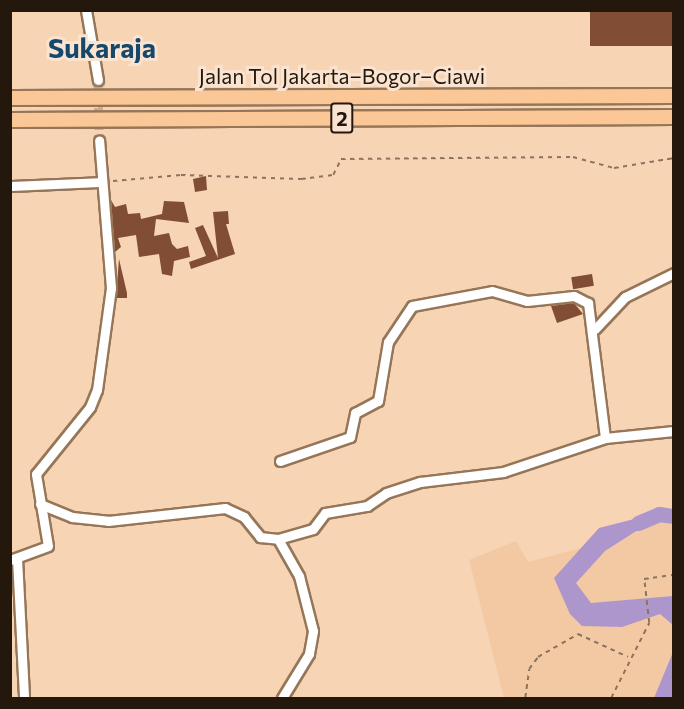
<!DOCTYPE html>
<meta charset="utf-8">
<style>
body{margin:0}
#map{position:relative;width:684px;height:709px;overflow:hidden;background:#f7d4b4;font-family:Commissioner,sans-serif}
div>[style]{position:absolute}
.built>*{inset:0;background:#f2c9a3}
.water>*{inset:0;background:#ad96cb}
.river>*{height:15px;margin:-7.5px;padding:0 7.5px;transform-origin:7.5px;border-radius:7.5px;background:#ad96cb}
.building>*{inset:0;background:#824d35;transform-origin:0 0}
.minor-tunnel>*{height:9px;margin-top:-4.5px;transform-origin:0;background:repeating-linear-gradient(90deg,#cdae92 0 9px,transparent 0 13.5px)}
.path>*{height:1.5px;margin-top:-0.75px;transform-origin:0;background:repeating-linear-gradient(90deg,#8b735d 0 4.5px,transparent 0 9px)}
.roads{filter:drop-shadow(2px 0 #967658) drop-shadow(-2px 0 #967658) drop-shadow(0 2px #967658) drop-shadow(0 -2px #967658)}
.minor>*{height:9px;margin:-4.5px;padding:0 4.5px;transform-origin:4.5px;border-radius:4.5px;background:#fff}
.highway>*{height:14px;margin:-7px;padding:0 7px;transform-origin:7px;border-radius:7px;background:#fbc796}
span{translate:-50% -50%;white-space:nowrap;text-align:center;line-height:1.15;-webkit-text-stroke:6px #fae4d1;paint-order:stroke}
.shield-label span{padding:2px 4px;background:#fae4d1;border:2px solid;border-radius:4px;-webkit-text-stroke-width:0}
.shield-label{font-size:20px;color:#24170b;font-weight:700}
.street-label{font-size:21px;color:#24170b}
.district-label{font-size:27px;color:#16486b;font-weight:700}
.frame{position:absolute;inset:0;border:12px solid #24170b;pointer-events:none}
</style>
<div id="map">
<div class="built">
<i style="clip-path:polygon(661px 520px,673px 521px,673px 698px,504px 698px,469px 560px,516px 541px,528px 562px,616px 539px)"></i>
</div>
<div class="water">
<i style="clip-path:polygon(646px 516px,655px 519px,605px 551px,576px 583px,591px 603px,673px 596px,673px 625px,660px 614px,622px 627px,582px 626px,570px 614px,554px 578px,599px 528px)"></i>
<i style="clip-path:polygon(673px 652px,673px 698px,654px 698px)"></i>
</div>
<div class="river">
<i style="left:638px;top:523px;width:23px;rotate:-23deg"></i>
<i style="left:659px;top:514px;width:15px;rotate:8deg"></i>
</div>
<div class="building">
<i style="left:590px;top:10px;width:84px;height:36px"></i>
<i style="clip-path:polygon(206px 176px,207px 190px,195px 192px,193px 179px)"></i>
<i style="clip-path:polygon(111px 200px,115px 207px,126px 204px,128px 214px,140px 213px,141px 219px,162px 214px,164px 201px,184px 202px,189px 223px,156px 219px,154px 236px,169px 233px,172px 244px,177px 249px,188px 246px,190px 257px,174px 261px,172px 276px,162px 274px,159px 254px,139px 257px,136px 235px,118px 238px,121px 247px,115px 252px)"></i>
<i style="clip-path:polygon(228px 211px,229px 224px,226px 224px,235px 254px,191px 269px,189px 262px,206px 256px,195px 228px,203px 225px,218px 258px,213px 212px)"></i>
<i style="clip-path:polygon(119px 259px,127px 293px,127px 298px,116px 298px)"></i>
<i style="left:592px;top:274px;width:12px;height:21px;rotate:81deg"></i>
<i style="clip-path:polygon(574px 303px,583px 314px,557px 323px,551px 306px)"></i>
</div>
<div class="minor-tunnel">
<i style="left:98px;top:80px;width:60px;rotate:89deg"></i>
</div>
<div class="path">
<i style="left:113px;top:181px;width:68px;rotate:-5deg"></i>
<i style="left:181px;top:175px;width:120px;rotate:1.9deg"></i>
<i style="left:301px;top:179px;width:32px;rotate:-7deg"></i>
<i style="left:333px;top:175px;width:18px;rotate:-63deg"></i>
<i style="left:341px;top:159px;width:232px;rotate:-0.5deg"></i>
<i style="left:573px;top:157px;width:42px;rotate:15deg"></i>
<i style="left:614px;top:168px;width:61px;rotate:-9.5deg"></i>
<i style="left:525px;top:698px;width:29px;rotate:-82deg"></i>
<i style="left:529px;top:669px;width:15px;rotate:-53deg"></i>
<i style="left:538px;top:657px;width:46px;rotate:-29.9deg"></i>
<i style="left:578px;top:634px;width:55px;rotate:24.7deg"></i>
<i style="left:611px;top:698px;width:84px;rotate:-63.1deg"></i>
<i style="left:649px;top:623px;width:44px;rotate:-96.5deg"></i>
<i style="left:644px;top:579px;width:30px;rotate:-8deg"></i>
</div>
<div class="roads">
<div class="minor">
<i style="left:86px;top:10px;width:71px;rotate:80.3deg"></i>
<i style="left:10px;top:186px;width:90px;rotate:-2.5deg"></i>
<i style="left:595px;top:329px;width:44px;rotate:-46.8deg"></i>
<i style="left:625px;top:297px;width:55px;rotate:-26.1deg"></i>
<i style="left:280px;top:461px;width:74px;rotate:-18.9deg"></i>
<i style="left:350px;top:437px;width:25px;rotate:-78deg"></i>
<i style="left:355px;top:413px;width:26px;rotate:-28deg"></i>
<i style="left:378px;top:401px;width:60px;rotate:-80.4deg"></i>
<i style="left:388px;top:342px;width:43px;rotate:-56.3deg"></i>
<i style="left:412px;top:306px;width:81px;rotate:-10.6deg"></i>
<i style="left:492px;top:291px;width:36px;rotate:16deg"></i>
<i style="left:527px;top:301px;width:47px;rotate:-6.1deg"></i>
<i style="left:574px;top:296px;width:16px;rotate:27deg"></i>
<i style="left:588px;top:303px;width:136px;rotate:82.8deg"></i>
<i style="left:40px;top:504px;width:35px;rotate:22deg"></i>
<i style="left:72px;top:517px;width:36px;rotate:6deg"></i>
<i style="left:108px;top:521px;width:118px;rotate:-6.3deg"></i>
<i style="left:225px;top:508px;width:21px;rotate:25deg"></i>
<i style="left:244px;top:517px;width:26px;rotate:51deg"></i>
<i style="left:260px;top:537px;width:18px;rotate:6deg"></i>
<i style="left:278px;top:539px;width:36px;rotate:-16deg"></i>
<i style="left:313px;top:529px;width:20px;rotate:-53deg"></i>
<i style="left:325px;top:513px;width:43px;rotate:-9.5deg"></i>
<i style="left:367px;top:506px;width:23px;rotate:-34deg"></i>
<i style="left:386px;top:493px;width:36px;rotate:-18deg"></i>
<i style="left:420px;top:482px;width:84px;rotate:-6.9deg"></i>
<i style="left:503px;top:472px;width:108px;rotate:-18.4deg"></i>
<i style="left:605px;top:438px;width:69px;rotate:-5.8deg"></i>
<i style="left:278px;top:539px;width:43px;rotate:60.4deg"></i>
<i style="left:299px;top:576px;width:57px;rotate:75.7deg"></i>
<i style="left:313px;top:631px;width:23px;rotate:100deg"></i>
<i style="left:309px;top:654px;width:52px;rotate:121.5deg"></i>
<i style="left:17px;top:558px;width:140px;rotate:87.1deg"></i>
<i style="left:10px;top:560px;width:40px;rotate:-20.2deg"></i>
<i style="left:48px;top:546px;width:73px;rotate:-99.5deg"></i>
<i style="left:36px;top:474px;width:86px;rotate:-51.1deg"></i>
<i style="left:90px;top:407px;width:18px;rotate:-68deg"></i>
<i style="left:97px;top:390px;width:103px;rotate:-82.2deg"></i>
<i style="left:111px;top:288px;width:148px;rotate:-94.6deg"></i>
</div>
<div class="highway">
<i style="left:10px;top:98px;width:664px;rotate:-0.17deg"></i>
<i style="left:10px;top:120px;width:664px;rotate:-0.26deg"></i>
</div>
</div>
<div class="shield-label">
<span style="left:342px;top:118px">2</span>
</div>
<div class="street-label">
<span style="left:342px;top:76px">Jalan Tol Jakarta–Bogor–Ciawi</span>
</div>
<div class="district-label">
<span style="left:102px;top:48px">Sukaraja</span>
</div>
<div class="frame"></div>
</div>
